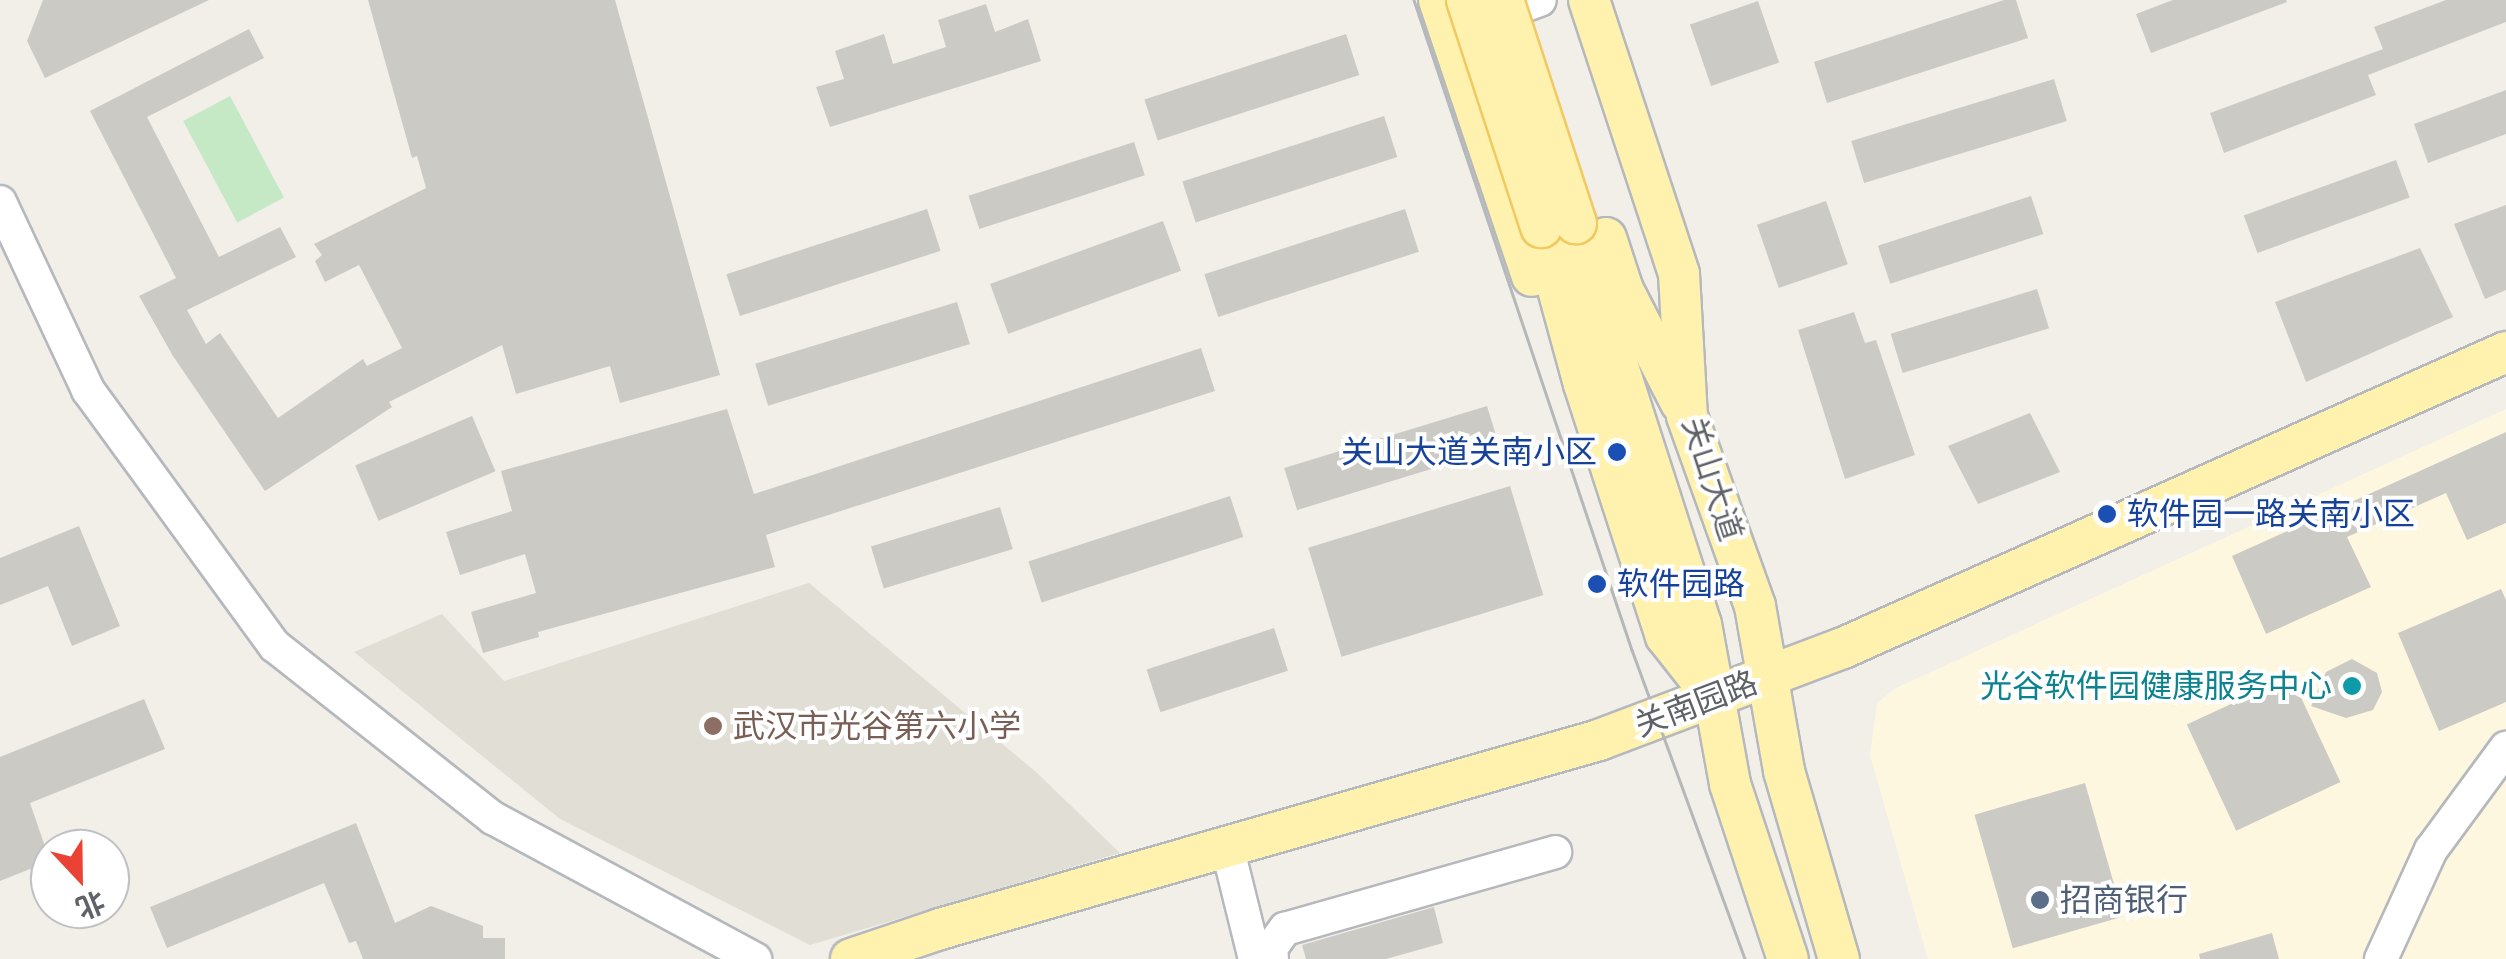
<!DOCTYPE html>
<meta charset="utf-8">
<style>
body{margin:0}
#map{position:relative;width:2506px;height:959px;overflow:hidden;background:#f1efe8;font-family:Montserrat,"Noto Sans SC",sans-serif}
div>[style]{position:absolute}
.commercial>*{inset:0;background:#fef7e0}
.education>*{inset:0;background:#e1ded6}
.green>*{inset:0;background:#c5e8c5;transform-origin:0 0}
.building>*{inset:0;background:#cccac5;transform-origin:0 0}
.roads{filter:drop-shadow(2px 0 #b5b8bc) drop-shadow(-2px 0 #b5b8bc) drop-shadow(0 2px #b5b8bc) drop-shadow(0 -2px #b5b8bc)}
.minor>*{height:32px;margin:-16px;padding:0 16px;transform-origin:16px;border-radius:16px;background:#fff}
.major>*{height:40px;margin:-20px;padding:0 20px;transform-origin:20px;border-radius:20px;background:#fff2af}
.tram>*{height:2.5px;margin:-1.25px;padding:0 1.25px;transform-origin:1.25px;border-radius:1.25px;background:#b6b7b8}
.bridges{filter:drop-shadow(2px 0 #f2c960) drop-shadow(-2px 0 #f2c960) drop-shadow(0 2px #f2c960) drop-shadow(0 -2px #f2c960)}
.major-bridge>*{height:40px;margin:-20px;padding:0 20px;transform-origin:20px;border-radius:20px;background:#fff2af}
.dots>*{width:28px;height:28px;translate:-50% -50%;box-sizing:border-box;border:5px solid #fff;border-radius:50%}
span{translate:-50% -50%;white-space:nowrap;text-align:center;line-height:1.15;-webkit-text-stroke:8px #fff;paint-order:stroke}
.transit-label{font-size:32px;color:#164399}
.right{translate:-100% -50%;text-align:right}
.left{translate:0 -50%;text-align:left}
.street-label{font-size:32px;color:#5f6368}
.culture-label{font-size:32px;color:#0d838f}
.education-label{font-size:32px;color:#785e54}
.service-label{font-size:32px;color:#4e5e75}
.north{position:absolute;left:30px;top:829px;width:100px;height:100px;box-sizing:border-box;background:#fff;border:2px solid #bfc1c3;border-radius:50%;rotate:158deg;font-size:28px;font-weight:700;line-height:40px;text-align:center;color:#5f6368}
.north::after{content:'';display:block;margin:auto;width:35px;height:45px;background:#ea4335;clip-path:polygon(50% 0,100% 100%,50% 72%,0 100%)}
</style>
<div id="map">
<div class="commercial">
<i style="clip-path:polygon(2506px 409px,2506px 959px,1928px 959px,1870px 755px,1877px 703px,1896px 688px)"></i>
</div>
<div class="education">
<i style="clip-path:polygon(809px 583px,1036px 772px,1120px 853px,810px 945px,560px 819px,354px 652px,442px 614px,504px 681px)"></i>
</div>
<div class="green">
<i style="left:230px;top:96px;width:115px;height:53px;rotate:62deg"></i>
</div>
<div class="building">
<i style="clip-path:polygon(43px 0,209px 0,45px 78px,27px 41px)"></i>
<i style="clip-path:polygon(368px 0,615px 0,720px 375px,620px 403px,610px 366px,516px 394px,502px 345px,389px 402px,392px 407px,265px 491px,173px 356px,139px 296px,176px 278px,90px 111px,249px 29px,264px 58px,147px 117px,219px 257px,280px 227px,296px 257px,187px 310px,206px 344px,220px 333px,278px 418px,363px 359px,367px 366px,402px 348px,359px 265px,325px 282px,315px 261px,322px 255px,314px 244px,426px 188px,417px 156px,412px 158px)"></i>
<i style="clip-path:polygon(2004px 0,2016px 0,2028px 38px,1827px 103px,1814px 62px)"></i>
<i style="clip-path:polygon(2173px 0,2286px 0,2287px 2px,2151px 53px,2136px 14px)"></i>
<i style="clip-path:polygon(2446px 0,2506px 0,2506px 22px,2368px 75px,2376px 95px,2224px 153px,2210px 113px,2383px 49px,2374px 27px)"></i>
<i style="left:1758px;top:1px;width:65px;height:72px;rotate:71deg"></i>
<i style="clip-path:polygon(986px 4px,995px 32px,1028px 19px,1041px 61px,830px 127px,816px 87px,844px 79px,835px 51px,884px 34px,893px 64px,946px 47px,938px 20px)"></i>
<i style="left:1346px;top:34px;width:43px;height:212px;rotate:72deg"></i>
<i style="left:2054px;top:79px;width:44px;height:212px;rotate:73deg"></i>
<i style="clip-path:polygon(2506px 90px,2506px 134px,2428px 163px,2414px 124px)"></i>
<i style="left:1384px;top:116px;width:43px;height:212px;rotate:72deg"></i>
<i style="left:1134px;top:142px;width:35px;height:174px;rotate:72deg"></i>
<i style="left:2396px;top:160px;width:40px;height:162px;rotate:70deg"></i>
<i style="left:2031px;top:196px;width:40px;height:161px;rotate:72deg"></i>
<i style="left:1826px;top:201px;width:67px;height:73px;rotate:71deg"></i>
<i style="clip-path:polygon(2506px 205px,2506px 290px,2485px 299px,2454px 224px)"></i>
<i style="left:927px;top:209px;width:44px;height:211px;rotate:72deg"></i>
<i style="left:1405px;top:209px;width:45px;height:211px;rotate:72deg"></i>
<i style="left:1163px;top:221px;width:53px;height:184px;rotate:70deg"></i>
<i style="clip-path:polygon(2420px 248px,2453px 317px,2306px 382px,2275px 302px)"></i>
<i style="left:2037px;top:289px;width:41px;height:153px;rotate:73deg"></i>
<i style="left:957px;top:302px;width:44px;height:211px;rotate:73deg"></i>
<i style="clip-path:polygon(1854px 312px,1865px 343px,1876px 340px,1915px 455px,1845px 479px,1798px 330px)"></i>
<i style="clip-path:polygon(1201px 348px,1215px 391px,766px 535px,775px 567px,538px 632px,539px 637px,483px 653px,471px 612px,536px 593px,525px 554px,460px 575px,446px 532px,512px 511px,501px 471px,727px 409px,754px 494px)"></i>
<i style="left:1487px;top:406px;width:44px;height:212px;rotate:73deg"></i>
<i style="clip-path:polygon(2030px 413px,2060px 472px,1978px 504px,1948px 446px)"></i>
<i style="left:472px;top:416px;width:60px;height:127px;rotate:67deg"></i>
<i style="clip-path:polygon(2506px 432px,2506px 523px,2467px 540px,2446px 493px,2347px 537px,2371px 587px,2266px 634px,2232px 556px)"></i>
<i style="left:1510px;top:486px;width:114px;height:211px;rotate:73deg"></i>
<i style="left:1230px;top:496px;width:43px;height:212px;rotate:72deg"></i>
<i style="left:1000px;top:507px;width:44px;height:135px;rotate:73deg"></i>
<i style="clip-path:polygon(79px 526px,120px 626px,72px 646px,48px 586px,0 605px,0 558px)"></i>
<i style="clip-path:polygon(2501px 589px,2506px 600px,2506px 702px,2439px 731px,2398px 633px)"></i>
<i style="left:1274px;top:628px;width:45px;height:134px;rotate:72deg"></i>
<i style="clip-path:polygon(2352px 659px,2377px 673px,2382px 692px,2373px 710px,2346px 718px,2311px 706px,2326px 672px)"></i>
<i style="left:2291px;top:676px;width:117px;height:115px;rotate:65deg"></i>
<i style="clip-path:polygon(144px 699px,165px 749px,30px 803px,50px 861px,0 881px,0 757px)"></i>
<i style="left:2085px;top:783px;width:139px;height:115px;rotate:74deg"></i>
<i style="clip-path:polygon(356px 823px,395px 923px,431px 906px,483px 926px,483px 938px,505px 938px,505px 959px,363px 959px,356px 941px,349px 943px,324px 883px,167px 948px,150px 907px)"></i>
<i style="clip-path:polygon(1434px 907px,1443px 943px,1386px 959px,1306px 959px,1302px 945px)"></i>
<i style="clip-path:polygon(2272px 933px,2279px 959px,2200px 959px,2199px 954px)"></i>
</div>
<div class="roads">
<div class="minor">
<i style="left:1488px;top:19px;width:55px;rotate:-20.1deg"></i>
<i style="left:0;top:202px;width:208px;rotate:64.9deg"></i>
<i style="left:88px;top:390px;width:317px;rotate:53.9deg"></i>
<i style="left:275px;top:646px;width:278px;rotate:38.3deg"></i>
<i style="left:493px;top:818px;width:298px;rotate:28.3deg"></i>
<i style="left:1227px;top:846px;width:116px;rotate:76.1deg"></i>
<i style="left:1272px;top:959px;width:11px;rotate:-95deg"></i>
<i style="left:1271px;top:948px;width:24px;rotate:-54deg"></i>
<i style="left:1285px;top:929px;width:281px;rotate:-15.9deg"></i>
<i style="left:2381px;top:959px;width:120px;rotate:-65.4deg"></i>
<i style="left:2431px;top:850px;width:127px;rotate:-53.7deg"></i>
</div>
<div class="major">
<i style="left:1439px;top:0;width:291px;rotate:71.4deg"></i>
<i style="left:1589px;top:0;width:288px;rotate:71.8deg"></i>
<i style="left:1679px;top:274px;width:142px;rotate:86.8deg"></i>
<i style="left:1687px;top:416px;width:202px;rotate:70.3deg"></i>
<i style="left:1755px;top:606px;width:168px;rotate:80deg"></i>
<i style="left:1784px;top:771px;width:196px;rotate:73.7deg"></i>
<i style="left:1576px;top:223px;width:84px;rotate:74.8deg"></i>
<i style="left:1598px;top:304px;width:336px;rotate:72.2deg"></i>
<i style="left:1701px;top:624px;width:163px;rotate:79.7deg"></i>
<i style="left:1730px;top:784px;width:184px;rotate:71.7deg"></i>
<i style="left:1541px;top:227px;width:163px;rotate:74.7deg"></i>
<i style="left:1584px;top:384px;width:265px;rotate:72deg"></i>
<i style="left:1666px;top:636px;width:73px;rotate:51.7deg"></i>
<i style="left:1606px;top:238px;width:55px;rotate:71.9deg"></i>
<i style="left:1623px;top:290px;width:127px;rotate:62.8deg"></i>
<i style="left:851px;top:959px;width:94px;rotate:-18.6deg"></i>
<i style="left:940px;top:929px;width:686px;rotate:-16deg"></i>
<i style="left:1599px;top:740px;width:261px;rotate:-20.7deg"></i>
<i style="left:1843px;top:648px;width:726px;rotate:-24.06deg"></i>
</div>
</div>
<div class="tram">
<i style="left:1414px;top:0;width:686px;rotate:71.46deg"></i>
<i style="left:1632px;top:650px;width:329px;rotate:69.9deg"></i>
</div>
<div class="bridges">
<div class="major-bridge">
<i style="left:1467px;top:0;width:239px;rotate:71.9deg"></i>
<i style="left:1503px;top:0;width:235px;rotate:71.9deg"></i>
</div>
</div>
<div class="dots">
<i style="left:1617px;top:452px;background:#1a4fb4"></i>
<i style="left:2107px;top:514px;background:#1a4fb4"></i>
<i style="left:1597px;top:584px;background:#1a4fb4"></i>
<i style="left:2352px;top:686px;background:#0f9aa8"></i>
<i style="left:713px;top:726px;background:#8d6e63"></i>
<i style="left:2040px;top:900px;background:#5c6f8a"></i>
</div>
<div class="transit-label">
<span class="right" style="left:1597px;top:452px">关山大道关南小区</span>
<span class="left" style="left:2127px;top:514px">软件园一路关南小区</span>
<span class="left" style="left:1617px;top:584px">软件园路</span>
</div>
<div class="street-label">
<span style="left:1712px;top:479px;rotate:72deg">关山大道</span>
<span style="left:1696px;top:704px;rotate:-21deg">关南园路</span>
</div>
<div class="culture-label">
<span class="right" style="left:2332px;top:686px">光谷软件园健康服务中心</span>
</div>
<div class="education-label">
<span class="left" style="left:733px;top:726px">武汉市光谷第六小学</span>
</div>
<div class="service-label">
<span class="left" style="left:2060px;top:900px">招商银行</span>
</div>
<div class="north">北</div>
</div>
